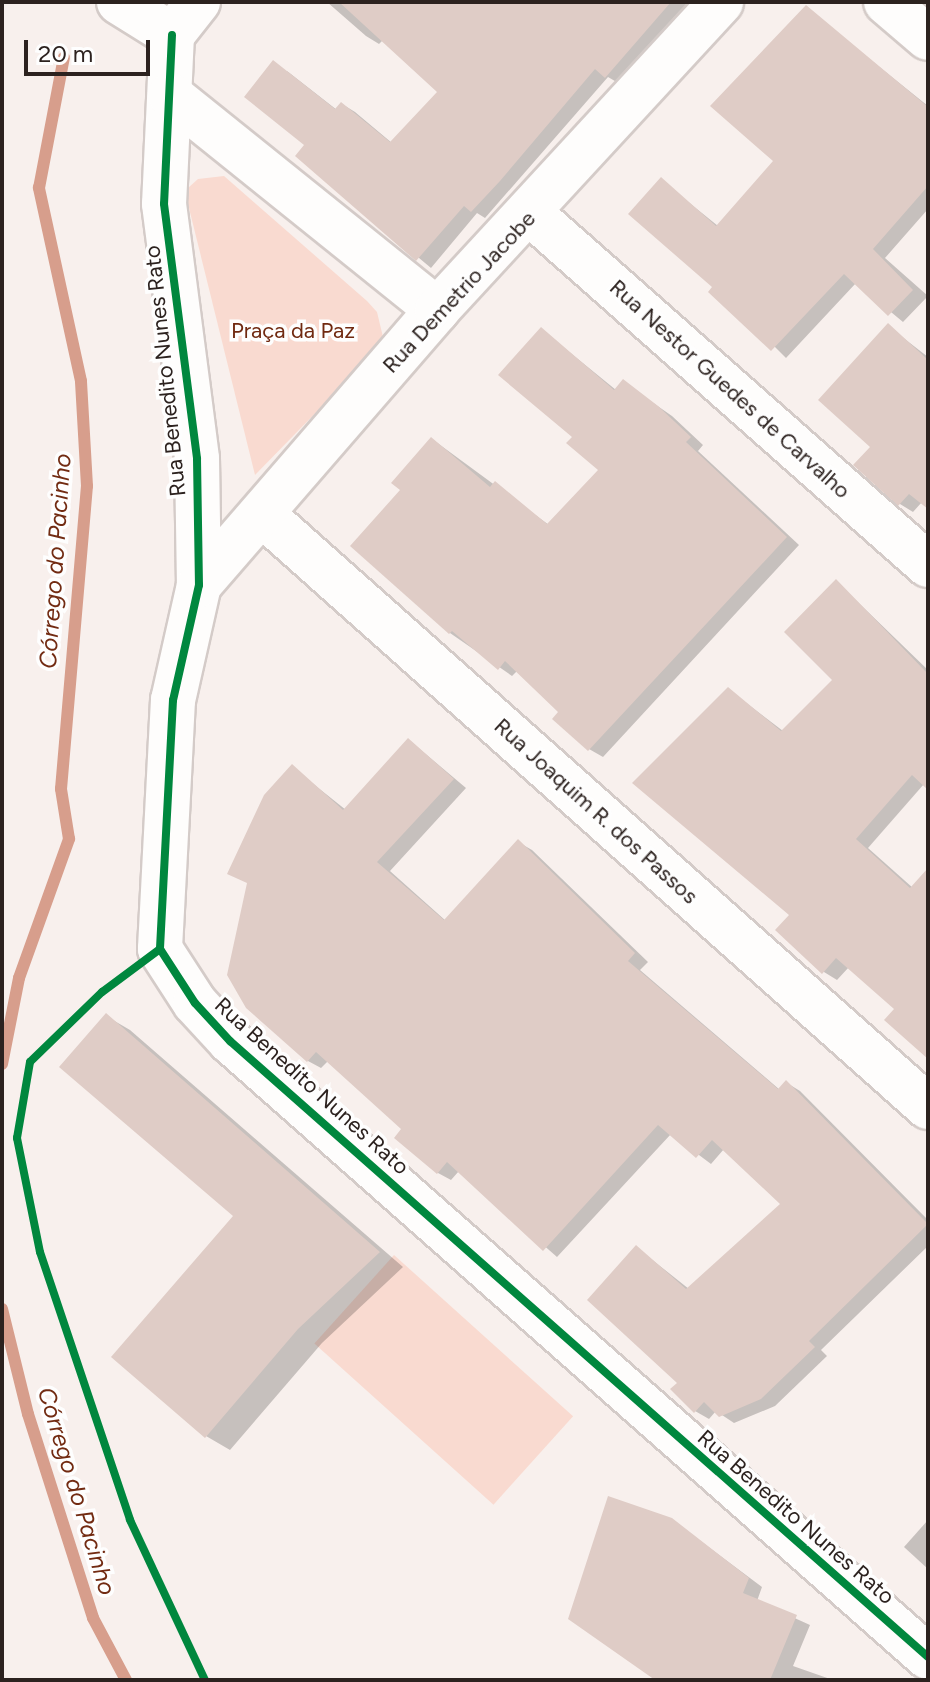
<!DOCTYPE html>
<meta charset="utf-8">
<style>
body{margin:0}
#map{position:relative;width:930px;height:1682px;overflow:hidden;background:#f8f0ed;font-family:Figtree,sans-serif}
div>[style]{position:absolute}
.green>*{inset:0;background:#f9dad0;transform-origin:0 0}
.shadow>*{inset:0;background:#0003}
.stream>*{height:12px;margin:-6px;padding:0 6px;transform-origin:6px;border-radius:6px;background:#d79e8c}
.building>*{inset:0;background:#dfccc6}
.roads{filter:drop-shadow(2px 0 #d4cbc8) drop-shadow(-2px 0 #d4cbc8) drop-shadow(0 2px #d4cbc8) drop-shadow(0 -2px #d4cbc8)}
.minor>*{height:44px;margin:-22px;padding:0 22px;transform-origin:22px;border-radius:22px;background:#fefdfc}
.cycleway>*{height:8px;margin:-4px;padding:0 4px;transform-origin:4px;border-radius:4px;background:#00873e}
span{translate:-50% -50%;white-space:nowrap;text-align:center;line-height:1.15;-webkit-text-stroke:7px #fefefe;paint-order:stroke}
.street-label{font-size:22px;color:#2c221f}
.park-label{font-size:22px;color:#702910}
.water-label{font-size:24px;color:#722b12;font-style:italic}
.frame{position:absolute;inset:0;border:4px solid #2c221f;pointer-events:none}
.scale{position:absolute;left:24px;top:40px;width:126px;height:36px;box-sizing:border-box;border:4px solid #2c221f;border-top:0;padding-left:10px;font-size:24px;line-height:28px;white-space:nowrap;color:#2c221f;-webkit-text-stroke:6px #fefefe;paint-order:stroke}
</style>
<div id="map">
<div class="green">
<i style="clip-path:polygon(224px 176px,367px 301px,377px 312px,383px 337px,379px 348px,255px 475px,187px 200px,188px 188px,198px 179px)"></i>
<i style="left:394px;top:1255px;width:241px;height:119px;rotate:42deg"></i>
</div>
<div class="shadow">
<i style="clip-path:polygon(327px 2px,685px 2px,691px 7px,620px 84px,608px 77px,485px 218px,477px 213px,431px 268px,297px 156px,307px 145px,287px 71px,337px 110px,342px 104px,355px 112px,392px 143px,440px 92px,383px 40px,379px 44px,366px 36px)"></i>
<i style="clip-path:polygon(806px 8px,928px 106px,928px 209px,885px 258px,928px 296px,903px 322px,856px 283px,786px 358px,715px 287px,661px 180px,718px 226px,776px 161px)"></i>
<i style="clip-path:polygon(888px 326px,928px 357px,928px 506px,922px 502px,913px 512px,900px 504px,873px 447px)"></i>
<i style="clip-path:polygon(541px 329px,616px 390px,623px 382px,672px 416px,703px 445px,698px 451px,799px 545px,603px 757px,589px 749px,561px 712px,518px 670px,512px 676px,450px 633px,403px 490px,432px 439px,549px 525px,601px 470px,574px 437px)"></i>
<i style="clip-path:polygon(837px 582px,928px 670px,928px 787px,924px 784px,868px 848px,913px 888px,928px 871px,928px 1056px,896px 1009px,849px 967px,837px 980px,824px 972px,792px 915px,728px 689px,783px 731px,834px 680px)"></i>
<i style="clip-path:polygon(409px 740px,466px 788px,390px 871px,446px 921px,518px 842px,532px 850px,648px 962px,640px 970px,780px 1090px,787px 1083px,800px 1091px,928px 1220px,928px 1246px,821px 1350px,827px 1356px,775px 1406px,734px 1423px,716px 1411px,709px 1419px,695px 1411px,680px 1383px,636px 1247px,689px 1289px,783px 1204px,724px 1149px,711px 1164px,671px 1134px,557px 1257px,459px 1171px,451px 1180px,438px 1173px,404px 1129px,328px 1061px,321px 1068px,308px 1061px,292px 767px,346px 810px)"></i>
<i style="clip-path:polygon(106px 1016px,130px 1030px,403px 1267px,322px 1343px,230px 1450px,206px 1436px,236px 1216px)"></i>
<i style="clip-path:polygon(671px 1519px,762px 1587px,757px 1601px,810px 1625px,793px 1666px,833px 1680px,657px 1680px)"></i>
<i style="clip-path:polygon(928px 1520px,928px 1569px,904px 1547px)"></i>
</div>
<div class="stream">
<i style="left:2px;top:1064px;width:88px;rotate:-78.8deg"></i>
<i style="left:19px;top:978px;width:148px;rotate:-70.2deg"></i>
<i style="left:69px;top:839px;width:51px;rotate:-99.1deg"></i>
<i style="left:61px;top:789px;width:304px;rotate:-85.1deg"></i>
<i style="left:87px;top:486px;width:105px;rotate:-93.3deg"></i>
<i style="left:81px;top:381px;width:198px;rotate:-102.3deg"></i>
<i style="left:39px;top:188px;width:133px;rotate:-79.2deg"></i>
<i style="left:2px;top:1309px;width:108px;rotate:76.1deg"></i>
<i style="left:28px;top:1414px;width:214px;rotate:72.3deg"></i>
<i style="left:93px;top:1618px;width:70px;rotate:62deg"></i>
</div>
<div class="building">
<i style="clip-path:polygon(339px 2px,671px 2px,605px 78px,595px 69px,500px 181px,471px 212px,464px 206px,416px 261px,295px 156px,304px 145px,244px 97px,273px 60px,335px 109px,341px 102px,390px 142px,437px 92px)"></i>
<i style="clip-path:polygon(806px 5px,928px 107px,928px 186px,873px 249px,913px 290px,888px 316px,844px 274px,771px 351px,708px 292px,712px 287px,628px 214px,661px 177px,716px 226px,773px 161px,710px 106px)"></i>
<i style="clip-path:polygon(888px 323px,928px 360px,928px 509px,909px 494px,898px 506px,853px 465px,870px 447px,818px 400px)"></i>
<i style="clip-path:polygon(541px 327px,614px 390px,623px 379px,658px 406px,691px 437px,686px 442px,787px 537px,588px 751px,552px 719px,558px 712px,505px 661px,498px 670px,452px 631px,449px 634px,350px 546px,400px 490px,391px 483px,431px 437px,490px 487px,495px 481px,547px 524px,598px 470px,566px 443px,572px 437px,498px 375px)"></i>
<i style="clip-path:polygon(836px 579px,928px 674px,928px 790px,912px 775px,856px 839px,910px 888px,928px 868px,928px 1059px,884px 1020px,894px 1009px,836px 958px,822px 974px,775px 930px,789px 915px,632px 783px,728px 687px,781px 731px,832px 680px,784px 632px)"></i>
<i style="clip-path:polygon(408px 738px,454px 779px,377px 862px,444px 920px,518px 839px,635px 953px,628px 961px,778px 1089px,786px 1080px,928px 1224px,809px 1341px,815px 1347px,761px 1399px,719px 1417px,704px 1402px,694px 1413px,670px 1389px,677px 1383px,587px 1300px,636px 1245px,686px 1289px,780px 1204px,712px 1140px,696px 1158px,658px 1125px,543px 1251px,447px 1162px,437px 1174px,394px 1138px,401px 1129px,316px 1052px,307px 1062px,246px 1008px,227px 975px,247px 883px,227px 874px,264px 795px,292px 764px,343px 810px)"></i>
<i style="clip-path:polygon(106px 1013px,380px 1252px,298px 1329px,205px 1438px,111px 1357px,233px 1216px,59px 1067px)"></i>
<i style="clip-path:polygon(608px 1496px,672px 1518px,749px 1578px,743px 1593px,797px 1615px,770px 1680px,655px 1680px,568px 1619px)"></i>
</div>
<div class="roads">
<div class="minor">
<i style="left:119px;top:2px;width:62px;rotate:31.9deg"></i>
<i style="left:886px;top:2px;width:55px;rotate:40.6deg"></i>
<i style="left:172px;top:35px;width:169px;rotate:92.7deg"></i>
<i style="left:164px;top:204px;width:257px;rotate:82.6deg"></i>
<i style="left:197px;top:459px;width:126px;rotate:89.1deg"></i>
<i style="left:199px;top:585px;width:118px;rotate:102.7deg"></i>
<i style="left:173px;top:700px;width:249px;rotate:93deg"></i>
<i style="left:160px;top:949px;width:64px;rotate:57.1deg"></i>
<i style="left:195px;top:1003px;width:52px;rotate:47.4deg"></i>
<i style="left:230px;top:1041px;width:931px;rotate:41.43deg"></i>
<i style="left:172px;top:35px;width:42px;rotate:-51.8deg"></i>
<i style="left:170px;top:95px;width:343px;rotate:38.8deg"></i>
<i style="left:531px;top:214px;width:530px;rotate:41.48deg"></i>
<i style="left:264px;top:516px;width:889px;rotate:41.67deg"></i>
<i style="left:199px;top:585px;width:364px;rotate:-49.1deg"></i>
<i style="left:437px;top:310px;width:419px;rotate:-47.3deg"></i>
</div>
</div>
<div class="cycleway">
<i style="left:172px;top:35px;width:169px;rotate:92.7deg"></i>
<i style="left:164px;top:204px;width:257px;rotate:82.6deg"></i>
<i style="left:197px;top:459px;width:126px;rotate:89.1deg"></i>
<i style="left:199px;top:585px;width:118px;rotate:102.7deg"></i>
<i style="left:173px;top:700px;width:249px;rotate:93deg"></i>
<i style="left:160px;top:949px;width:64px;rotate:57.1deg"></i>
<i style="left:195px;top:1003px;width:52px;rotate:47.4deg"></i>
<i style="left:230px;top:1041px;width:931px;rotate:41.43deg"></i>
<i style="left:160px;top:949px;width:72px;rotate:143.4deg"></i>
<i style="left:102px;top:992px;width:100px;rotate:135.8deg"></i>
<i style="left:30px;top:1062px;width:77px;rotate:99.7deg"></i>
<i style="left:17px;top:1138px;width:116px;rotate:78.6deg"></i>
<i style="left:40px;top:1252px;width:283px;rotate:71.4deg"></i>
<i style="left:130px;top:1520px;width:177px;rotate:64.9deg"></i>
</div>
<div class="street-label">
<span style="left:459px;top:292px;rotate:-47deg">Rua Demetrio Jacobe</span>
<span style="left:165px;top:371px;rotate:-96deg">Rua Benedito Nunes Rato</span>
<span style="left:730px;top:389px;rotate:42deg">Rua Nestor Guedes de Carvalho</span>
<span style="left:596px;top:811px;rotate:42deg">Rua Joaquim R. dos Passos</span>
<span style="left:312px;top:1086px;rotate:42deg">Rua Benedito Nunes Rato</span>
<span style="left:796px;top:1517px;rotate:41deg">Rua Benedito Nunes Rato</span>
</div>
<div class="park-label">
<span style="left:293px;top:331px">Praça da Paz</span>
</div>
<div class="water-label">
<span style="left:55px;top:561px;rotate:-86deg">Córrego do Pacinho</span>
<span style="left:77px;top:1491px;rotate:73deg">Córrego do Pacinho</span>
</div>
<div class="frame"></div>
<div class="scale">20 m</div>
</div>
